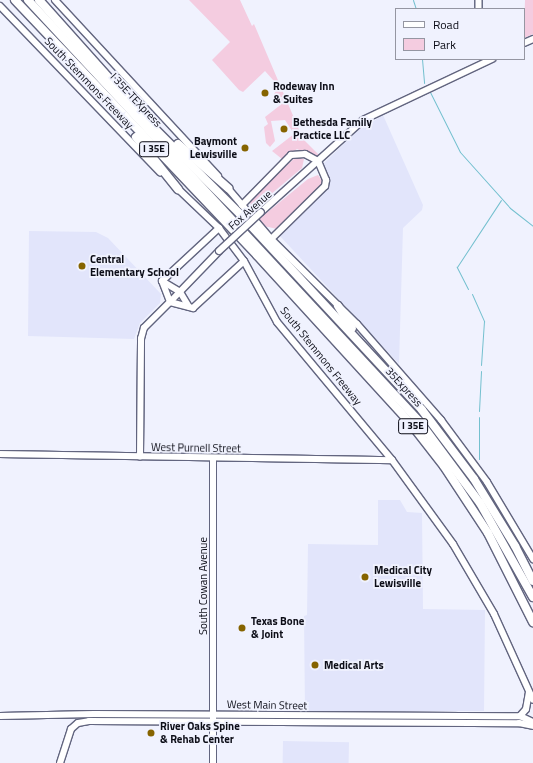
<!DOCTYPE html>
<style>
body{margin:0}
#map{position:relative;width:533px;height:763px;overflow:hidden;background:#f0f2fe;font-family:"Titillium Web",sans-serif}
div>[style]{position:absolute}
.built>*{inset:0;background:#e2e5fb;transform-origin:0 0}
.green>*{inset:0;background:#f4cce0}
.stream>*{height:1px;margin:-0.5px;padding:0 0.5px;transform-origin:0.5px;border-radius:0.5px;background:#74c0cf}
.roads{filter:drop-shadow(1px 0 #62657f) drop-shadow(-1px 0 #62657f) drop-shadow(0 1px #62657f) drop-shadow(0 -1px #62657f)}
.tertiary>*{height:5.5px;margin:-2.75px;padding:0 2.75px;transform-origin:2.75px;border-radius:2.75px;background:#fff}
.secondary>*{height:6px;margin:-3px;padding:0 3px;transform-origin:3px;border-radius:3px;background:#fff}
.motorway>*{height:8px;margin:-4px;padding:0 4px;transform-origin:4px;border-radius:4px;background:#fff}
.bridges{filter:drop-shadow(1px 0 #62657f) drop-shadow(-1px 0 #62657f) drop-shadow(0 1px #62657f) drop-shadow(0 -1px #62657f)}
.secondary-bridge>*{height:6px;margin:-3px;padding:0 3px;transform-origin:3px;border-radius:3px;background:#fff}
.dots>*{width:11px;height:11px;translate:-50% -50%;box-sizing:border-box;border:2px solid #f0f2fe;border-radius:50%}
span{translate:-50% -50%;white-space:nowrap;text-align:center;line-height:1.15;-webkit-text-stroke:3.5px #f0f2fe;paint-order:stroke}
.shield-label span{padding:1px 3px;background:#f0f2fe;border:1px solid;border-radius:3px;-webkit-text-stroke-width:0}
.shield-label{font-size:10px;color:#0c0d17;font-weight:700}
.street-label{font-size:11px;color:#0c0d17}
.poi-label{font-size:11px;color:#0c0d17;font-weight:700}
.left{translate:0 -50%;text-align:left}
.right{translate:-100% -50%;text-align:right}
.legend{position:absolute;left:395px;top:8px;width:130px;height:52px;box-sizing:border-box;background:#f0f2fe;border:1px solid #9596a2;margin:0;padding:5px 7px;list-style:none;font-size:12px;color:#0c0d17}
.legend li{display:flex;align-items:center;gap:8px;height:20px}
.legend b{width:20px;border:1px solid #9596a2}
</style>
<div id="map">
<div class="built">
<i style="clip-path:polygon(383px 115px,423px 205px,422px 210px,403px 228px,399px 364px,279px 235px,328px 187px,330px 179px,323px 164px,356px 132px)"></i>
<i style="clip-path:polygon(29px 231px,96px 232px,108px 238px,161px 294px,160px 303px,140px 323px,134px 339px,28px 336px)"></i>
<i style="clip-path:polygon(378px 500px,400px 500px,407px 512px,422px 513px,423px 609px,485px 610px,484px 711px,305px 711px,304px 616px,307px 615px,308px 544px,378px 545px)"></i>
<i style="left:283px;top:741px;width:66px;height:22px;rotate:1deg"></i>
</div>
<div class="green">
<i style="clip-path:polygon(189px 0,240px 0,252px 26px,254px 24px,303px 139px,319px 155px,315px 157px,297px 149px,282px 159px,272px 151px,294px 134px,285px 120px,271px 121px,275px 141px,270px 147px,266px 143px,264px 127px,268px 124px,265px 117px,283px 103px,274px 94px,277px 90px,273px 80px,265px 71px,243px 92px,239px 90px,212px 60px,230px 42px)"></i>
<i style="clip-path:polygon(525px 0,533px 0,533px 34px,524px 38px)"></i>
<i style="clip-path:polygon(296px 157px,304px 159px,302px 168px,251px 211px,250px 199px)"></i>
<i style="clip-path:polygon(318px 175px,322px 181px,321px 187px,277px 229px,264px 226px,258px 220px,308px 179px)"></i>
</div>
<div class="stream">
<i style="left:413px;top:0;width:9px;rotate:72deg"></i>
<i style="left:422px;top:59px;width:24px;rotate:85deg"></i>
<i style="left:430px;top:92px;width:67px;rotate:63.4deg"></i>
<i style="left:460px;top:152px;width:75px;rotate:48.2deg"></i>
<i style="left:510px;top:208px;width:29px;rotate:38deg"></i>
<i style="left:468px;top:289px;width:25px;rotate:-117deg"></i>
<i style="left:457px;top:267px;width:80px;rotate:-56.7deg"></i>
<i style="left:472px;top:294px;width:30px;rotate:66deg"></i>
<i style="left:484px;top:321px;width:44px;rotate:93.9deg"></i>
<i style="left:479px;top:411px;width:40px;rotate:-87.1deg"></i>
<i style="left:479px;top:417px;width:42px;rotate:90deg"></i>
</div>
<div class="roads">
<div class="tertiary">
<i style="left:479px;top:0;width:9px;rotate:90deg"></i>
<i style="left:0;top:454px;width:392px;rotate:0.9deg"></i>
<i style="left:140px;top:457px;width:118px;rotate:-89.5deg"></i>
<i style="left:141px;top:339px;width:11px;rotate:-75deg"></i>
<i style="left:144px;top:328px;width:37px;rotate:-45deg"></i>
<i style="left:213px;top:458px;width:305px;rotate:90deg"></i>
</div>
<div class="secondary">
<i style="left:55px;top:0;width:240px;rotate:47.2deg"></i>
<i style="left:0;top:6px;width:231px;rotate:46.1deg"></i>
<i style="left:524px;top:43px;width:10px;rotate:-24deg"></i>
<i style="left:225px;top:185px;width:71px;rotate:49.6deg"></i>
<i style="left:271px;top:239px;width:121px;rotate:44.7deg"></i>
<i style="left:357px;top:324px;width:128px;rotate:48.8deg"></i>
<i style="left:441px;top:420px;width:77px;rotate:53.4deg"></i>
<i style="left:487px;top:482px;width:90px;rotate:59.1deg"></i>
<i style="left:175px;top:186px;width:61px;rotate:43.7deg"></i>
<i style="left:219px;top:228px;width:41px;rotate:52.9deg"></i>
<i style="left:244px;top:261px;width:69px;rotate:61.6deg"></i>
<i style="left:277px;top:322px;width:180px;rotate:50.2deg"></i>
<i style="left:392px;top:460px;width:104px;rotate:54deg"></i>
<i style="left:453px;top:544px;width:81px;rotate:59.6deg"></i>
<i style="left:494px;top:614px;width:94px;rotate:65.6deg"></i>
<i style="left:242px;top:205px;width:70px;rotate:-45.6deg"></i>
<i style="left:291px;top:155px;width:14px;rotate:-4deg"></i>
<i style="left:305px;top:154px;width:15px;rotate:28deg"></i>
<i style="left:318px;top:161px;width:21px;rotate:67deg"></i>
<i style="left:326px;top:180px;width:6px;rotate:99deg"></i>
<i style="left:325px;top:186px;width:76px;rotate:135.5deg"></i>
<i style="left:261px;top:212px;width:137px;rotate:-42deg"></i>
<i style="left:363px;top:120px;width:143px;rotate:-25.3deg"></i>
<i style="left:162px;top:281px;width:78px;rotate:-42.9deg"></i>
<i style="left:162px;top:281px;width:21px;rotate:31deg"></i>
<i style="left:180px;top:292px;width:17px;rotate:59deg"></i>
<i style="left:162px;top:281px;width:22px;rotate:69deg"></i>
<i style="left:170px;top:302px;width:24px;rotate:15deg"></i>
<i style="left:193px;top:308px;width:69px;rotate:-42.7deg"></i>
<i style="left:170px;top:302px;width:71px;rotate:-46.1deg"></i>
<i style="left:0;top:716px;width:94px;rotate:-1.2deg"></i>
<i style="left:94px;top:714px;width:426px;rotate:0.3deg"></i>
<i style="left:520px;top:716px;width:14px;rotate:25deg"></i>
<i style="left:520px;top:716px;width:9px;rotate:-49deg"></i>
<i style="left:526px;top:709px;width:17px;rotate:-80deg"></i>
<i style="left:60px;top:763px;width:36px;rotate:-72deg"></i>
<i style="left:71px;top:729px;width:9px;rotate:-41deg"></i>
<i style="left:78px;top:723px;width:11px;rotate:-10deg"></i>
<i style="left:89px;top:721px;width:430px;rotate:0.3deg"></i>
<i style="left:519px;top:723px;width:14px;rotate:12deg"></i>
</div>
<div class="motorway">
<i style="left:15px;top:0;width:352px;rotate:46.5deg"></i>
<i style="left:257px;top:255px;width:230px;rotate:47.6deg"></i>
<i style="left:412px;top:425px;width:52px;rotate:52deg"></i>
<i style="left:444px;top:466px;width:80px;rotate:56.7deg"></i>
<i style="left:488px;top:533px;width:100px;rotate:63.2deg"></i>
<i style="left:28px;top:0;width:575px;rotate:47.12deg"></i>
<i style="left:419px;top:421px;width:102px;rotate:53.4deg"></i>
<i style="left:480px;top:503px;width:108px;rotate:60.6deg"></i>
<i style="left:39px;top:0;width:165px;rotate:48.2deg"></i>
<i style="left:149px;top:123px;width:129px;rotate:45deg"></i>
<i style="left:240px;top:214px;width:267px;rotate:47.1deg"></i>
<i style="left:422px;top:410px;width:86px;rotate:53deg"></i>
<i style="left:474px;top:479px;width:79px;rotate:58.5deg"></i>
<i style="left:515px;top:546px;width:39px;rotate:63deg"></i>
<i style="left:136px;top:137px;width:67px;rotate:51.1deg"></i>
<i style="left:178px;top:144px;width:67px;rotate:41.3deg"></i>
<i style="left:338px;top:306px;width:26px;rotate:58deg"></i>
</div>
</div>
<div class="bridges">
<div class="secondary-bridge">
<i style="left:219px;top:251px;width:57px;rotate:-42.9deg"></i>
</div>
</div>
<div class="dots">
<i style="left:265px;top:93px;background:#866400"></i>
<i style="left:284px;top:129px;background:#866400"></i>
<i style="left:245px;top:148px;background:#866400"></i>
<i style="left:82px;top:266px;background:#866400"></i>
<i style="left:365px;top:577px;background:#866400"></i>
<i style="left:242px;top:628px;background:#866400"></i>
<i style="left:315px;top:665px;background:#866400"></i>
<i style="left:151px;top:733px;background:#866400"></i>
</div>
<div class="shield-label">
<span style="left:154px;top:149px">I 35E</span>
<span style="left:413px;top:426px">I 35E</span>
</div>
<div class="street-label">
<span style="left:89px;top:83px;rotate:46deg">South Stemmons Freeway</span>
<span style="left:136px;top:100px;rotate:47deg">I 35E TEXpress</span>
<span style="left:250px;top:210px;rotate:-41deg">Fox Avenue</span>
<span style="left:321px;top:356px;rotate:51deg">South Stemmons Freeway</span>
<span style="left:404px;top:387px;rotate:48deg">35Express</span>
<span style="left:196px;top:448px;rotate:1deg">West Purnell Street</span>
<span style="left:203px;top:586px;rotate:-90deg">South Cowan Avenue</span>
<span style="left:267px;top:705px;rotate:1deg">West Main Street</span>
</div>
<div class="poi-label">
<span class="left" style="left:273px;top:93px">Rodeway Inn<br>&amp; Suites</span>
<span class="left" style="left:293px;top:129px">Bethesda Family<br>Practice LLC</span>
<span class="right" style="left:237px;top:148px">Baymont<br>Lewisville</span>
<span class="left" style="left:90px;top:266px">Central<br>Elementary School</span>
<span class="left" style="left:374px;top:577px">Medical City<br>Lewisville</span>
<span class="left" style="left:251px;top:628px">Texas Bone<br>&amp; Joint</span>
<span class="left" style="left:324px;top:665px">Medical Arts</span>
<span class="left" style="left:160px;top:733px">River Oaks Spine<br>&amp; Rehab Center</span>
</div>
<ul class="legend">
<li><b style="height:5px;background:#fff"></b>Road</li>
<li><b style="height:11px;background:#f4cce0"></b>Park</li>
</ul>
</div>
